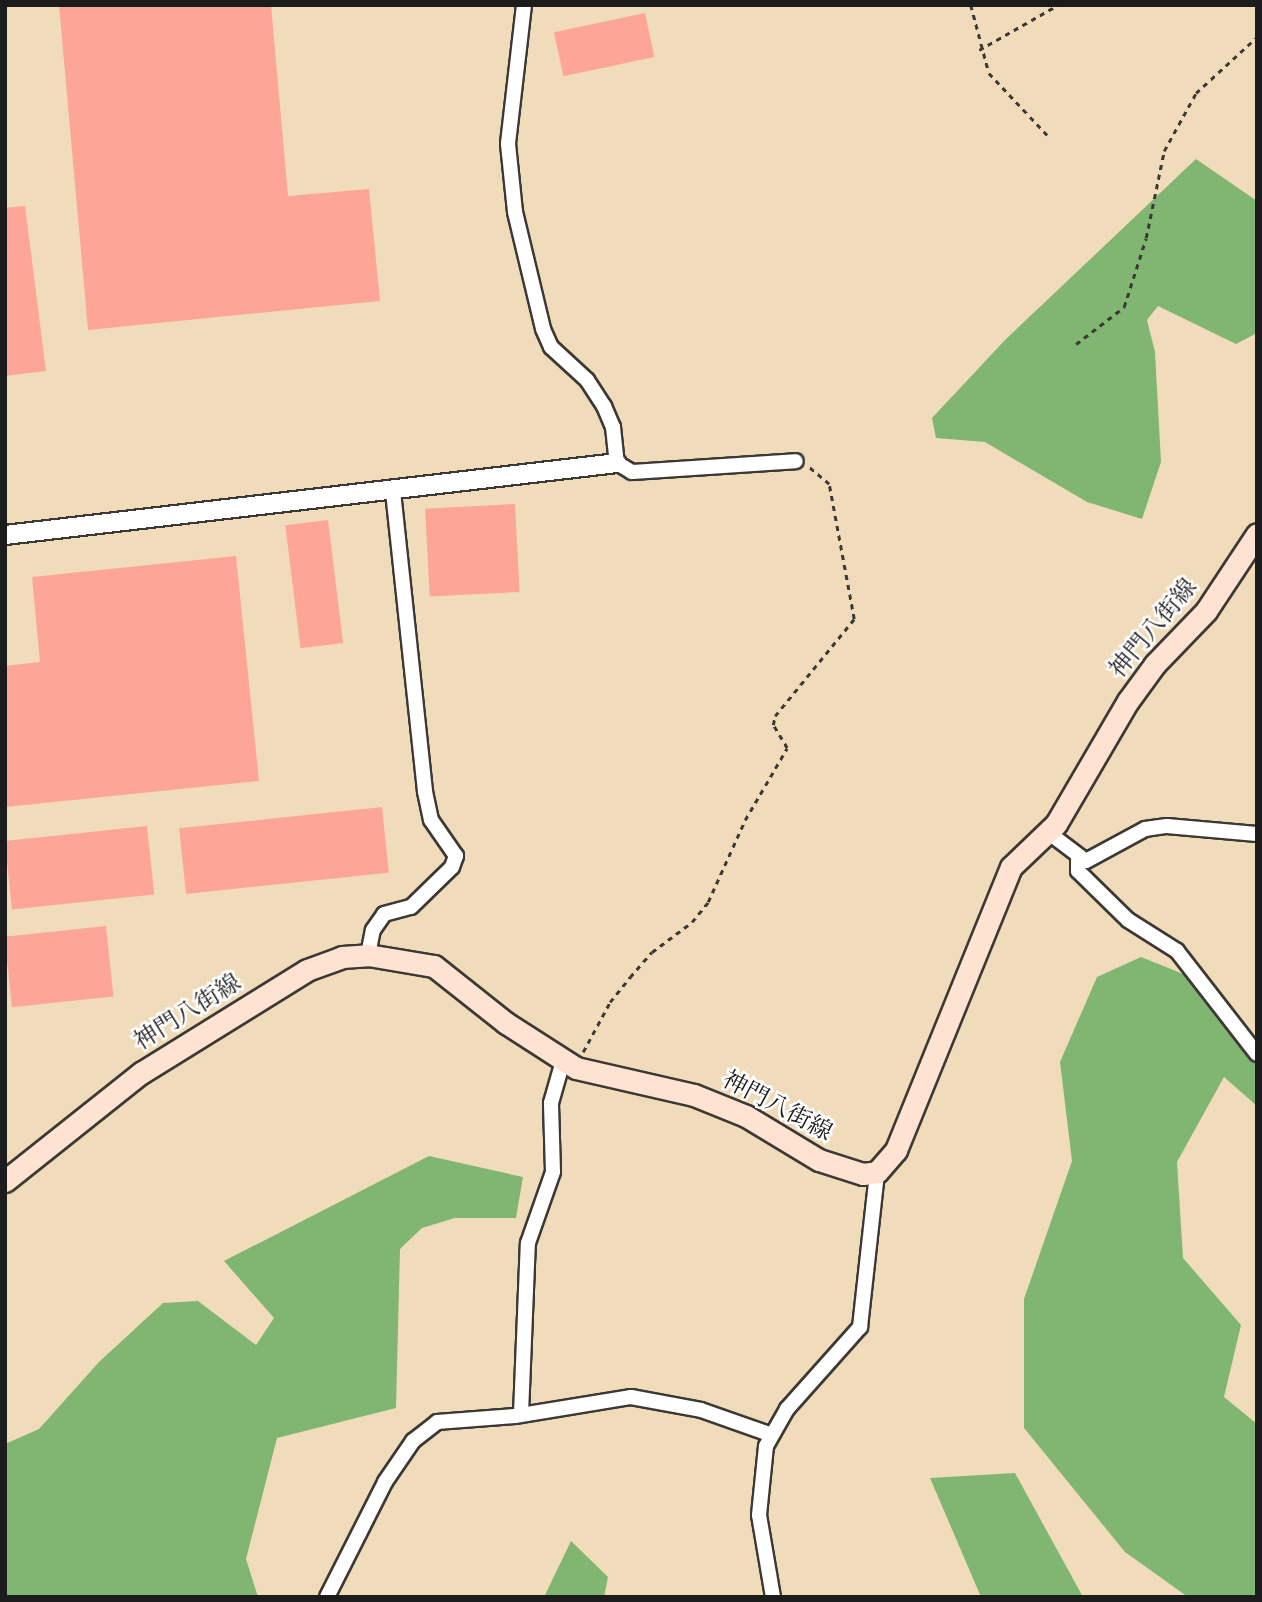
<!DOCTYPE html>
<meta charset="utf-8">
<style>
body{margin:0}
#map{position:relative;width:1262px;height:1602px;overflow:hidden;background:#f0dcba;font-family:"IM FELL English","Noto Serif JP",serif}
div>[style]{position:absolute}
.forest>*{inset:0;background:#80b672}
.building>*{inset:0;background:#fda596;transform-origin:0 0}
.path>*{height:2.5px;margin-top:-1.25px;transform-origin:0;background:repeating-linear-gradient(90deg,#3c3934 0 5px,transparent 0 10px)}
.roads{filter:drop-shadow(2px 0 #3c3934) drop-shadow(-2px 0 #3c3934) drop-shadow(0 2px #3c3934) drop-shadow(0 -2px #3c3934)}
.minor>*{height:14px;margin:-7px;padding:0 7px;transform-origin:7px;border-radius:7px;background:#fff}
.tertiary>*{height:18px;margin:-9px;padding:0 9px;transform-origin:9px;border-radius:9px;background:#fff}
.secondary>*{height:21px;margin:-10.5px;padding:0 10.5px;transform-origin:10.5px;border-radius:10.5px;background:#fee3d2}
span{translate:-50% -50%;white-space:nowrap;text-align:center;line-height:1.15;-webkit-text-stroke:5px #fff;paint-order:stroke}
.street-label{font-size:24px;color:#1c1c1c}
.frame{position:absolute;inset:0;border:7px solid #1c1c1c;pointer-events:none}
</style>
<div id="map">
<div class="forest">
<i style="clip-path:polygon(1196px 159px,1257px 201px,1257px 333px,1236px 344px,1158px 306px,1147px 320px,1155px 352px,1161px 462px,1142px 519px,1087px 502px,985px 442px,936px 438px,932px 418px,1006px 339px)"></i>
<i style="clip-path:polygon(1141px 957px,1213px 986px,1257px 1041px,1257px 1106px,1224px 1077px,1177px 1162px,1183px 1258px,1241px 1325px,1224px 1397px,1257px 1424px,1257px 1597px,1188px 1597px,1125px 1552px,1024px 1428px,1024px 1299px,1072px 1161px,1060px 1062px,1097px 977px)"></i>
<i style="clip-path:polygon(429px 1156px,523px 1177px,516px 1218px,455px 1218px,422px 1228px,400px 1249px,396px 1408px,277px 1438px,246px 1559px,258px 1597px,5px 1597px,5px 1444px,39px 1429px,99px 1362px,163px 1303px,198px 1301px,256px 1345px,274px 1318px,224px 1261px)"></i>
<i style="clip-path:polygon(1015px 1473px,1083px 1597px,981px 1597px,930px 1478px)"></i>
<i style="clip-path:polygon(571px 1541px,608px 1577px,604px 1597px,544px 1597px)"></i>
</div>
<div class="building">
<i style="clip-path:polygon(59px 5px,271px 5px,288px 196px,369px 189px,380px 301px,88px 330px)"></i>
<i style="left:645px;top:13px;width:45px;height:93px;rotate:78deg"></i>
<i style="clip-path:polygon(25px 206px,46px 371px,5px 376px,5px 208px)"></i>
<i style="left:515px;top:504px;width:88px;height:90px;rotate:87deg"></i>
<i style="left:328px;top:520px;width:124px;height:43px;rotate:83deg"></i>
<i style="clip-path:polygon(236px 556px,259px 781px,5px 807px,5px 666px,40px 662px,32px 577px)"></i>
<i style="left:382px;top:807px;width:66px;height:204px;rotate:84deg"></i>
<i style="left:147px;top:826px;width:69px;height:143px;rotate:84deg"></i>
<i style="left:106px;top:926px;width:71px;height:102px;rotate:84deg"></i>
</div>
<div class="path">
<i style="left:971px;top:5px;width:70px;rotate:75.2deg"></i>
<i style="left:989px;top:73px;width:88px;rotate:46.8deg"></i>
<i style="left:979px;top:50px;width:91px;rotate:-29.7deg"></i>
<i style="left:1076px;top:344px;width:61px;rotate:-37.6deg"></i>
<i style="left:1124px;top:307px;width:72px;rotate:-72.3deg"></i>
<i style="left:1146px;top:238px;width:89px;rotate:-78.3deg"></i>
<i style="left:1164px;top:151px;width:66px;rotate:-61.1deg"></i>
<i style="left:1196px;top:93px;width:83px;rotate:-42.6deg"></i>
<i style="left:583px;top:1052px;width:57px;rotate:-61.6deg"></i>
<i style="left:610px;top:1002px;width:32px;rotate:-51deg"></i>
<i style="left:630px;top:977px;width:33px;rotate:-49deg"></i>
<i style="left:652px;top:952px;width:50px;rotate:-36.9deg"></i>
<i style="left:692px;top:922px;width:26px;rotate:-51deg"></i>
<i style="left:708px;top:902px;width:90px;rotate:-65.7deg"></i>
<i style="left:745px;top:820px;width:83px;rotate:-59.7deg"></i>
<i style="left:787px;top:748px;width:27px;rotate:-121deg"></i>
<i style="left:773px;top:725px;width:9px;rotate:-77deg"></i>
<i style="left:775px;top:716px;width:125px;rotate:-50.8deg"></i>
<i style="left:854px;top:619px;width:137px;rotate:-100.5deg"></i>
<i style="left:829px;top:484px;width:26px;rotate:-140deg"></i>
</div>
<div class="roads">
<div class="minor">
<i style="left:524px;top:5px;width:140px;rotate:96.6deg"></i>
<i style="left:508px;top:144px;width:68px;rotate:84.1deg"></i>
<i style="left:515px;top:212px;width:120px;rotate:76.5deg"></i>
<i style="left:543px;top:329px;width:20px;rotate:66deg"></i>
<i style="left:551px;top:347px;width:49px;rotate:42.5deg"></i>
<i style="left:587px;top:380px;width:31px;rotate:57deg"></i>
<i style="left:604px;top:406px;width:23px;rotate:67deg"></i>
<i style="left:613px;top:427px;width:36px;rotate:84deg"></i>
<i style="left:617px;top:463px;width:17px;rotate:31deg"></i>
<i style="left:632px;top:472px;width:164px;rotate:-3.8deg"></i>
<i style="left:1049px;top:833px;width:46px;rotate:37.1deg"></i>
<i style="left:1086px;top:861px;width:67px;rotate:-28.5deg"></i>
<i style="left:1145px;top:829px;width:22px;rotate:-8deg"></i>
<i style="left:1167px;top:826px;width:90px;rotate:5.1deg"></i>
<i style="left:1078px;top:858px;width:13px;rotate:90deg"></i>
<i style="left:1078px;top:871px;width:70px;rotate:44.4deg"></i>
<i style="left:1128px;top:920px;width:58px;rotate:32.3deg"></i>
<i style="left:1177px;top:951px;width:130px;rotate:52.2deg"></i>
<i style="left:368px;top:955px;width:25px;rotate:-79deg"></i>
<i style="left:373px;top:930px;width:19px;rotate:-55deg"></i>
<i style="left:384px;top:914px;width:28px;rotate:-15deg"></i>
<i style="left:411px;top:907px;width:57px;rotate:-44.3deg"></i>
<i style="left:452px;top:867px;width:12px;rotate:-70deg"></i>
<i style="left:456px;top:856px;width:44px;rotate:-124.8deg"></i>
<i style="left:431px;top:820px;width:30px;rotate:-102deg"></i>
<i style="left:425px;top:791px;width:303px;rotate:-96.1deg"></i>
<i style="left:521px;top:1414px;width:171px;rotate:-87.7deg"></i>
<i style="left:528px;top:1243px;width:75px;rotate:-70.6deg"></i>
<i style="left:553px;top:1172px;width:69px;rotate:-91.7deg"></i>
<i style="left:551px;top:1103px;width:44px;rotate:-74.1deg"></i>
<i style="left:327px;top:1597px;width:129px;rotate:-63.2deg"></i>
<i style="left:385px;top:1482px;width:50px;rotate:-55.7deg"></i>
<i style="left:413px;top:1441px;width:31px;rotate:-38deg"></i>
<i style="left:437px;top:1422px;width:78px;rotate:-4.4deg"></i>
<i style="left:515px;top:1416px;width:118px;rotate:-9.3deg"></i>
<i style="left:631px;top:1397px;width:71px;rotate:10.5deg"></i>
<i style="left:701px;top:1410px;width:75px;rotate:19.4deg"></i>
<i style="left:773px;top:1597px;width:83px;rotate:-99.7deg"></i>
<i style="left:759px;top:1515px;width:69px;rotate:-84.2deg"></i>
<i style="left:766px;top:1446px;width:43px;rotate:-60.4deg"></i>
<i style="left:787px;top:1409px;width:110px;rotate:-48.3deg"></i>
<i style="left:860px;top:1327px;width:156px;rotate:-83.7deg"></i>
</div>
<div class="tertiary">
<i style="left:5px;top:535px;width:616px;rotate:-6.71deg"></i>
</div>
<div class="secondary">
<i style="left:5px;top:1181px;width:174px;rotate:-38.5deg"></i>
<i style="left:141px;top:1073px;width:195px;rotate:-31.8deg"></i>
<i style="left:307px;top:970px;width:37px;rotate:-20deg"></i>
<i style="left:342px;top:957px;width:26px;rotate:-4deg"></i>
<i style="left:368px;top:955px;width:67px;rotate:9.5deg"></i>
<i style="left:434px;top:966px;width:92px;rotate:38.4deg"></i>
<i style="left:506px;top:1023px;width:83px;rotate:32.7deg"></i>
<i style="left:576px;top:1068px;width:121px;rotate:12.9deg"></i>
<i style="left:694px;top:1095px;width:56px;rotate:22deg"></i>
<i style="left:746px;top:1116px;width:85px;rotate:31.1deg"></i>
<i style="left:819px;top:1160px;width:46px;rotate:17.7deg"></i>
<i style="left:863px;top:1174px;width:14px;rotate:-8deg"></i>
<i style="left:877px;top:1172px;width:29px;rotate:-49deg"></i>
<i style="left:896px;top:1150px;width:305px;rotate:-67.9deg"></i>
<i style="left:1011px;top:867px;width:62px;rotate:-43.7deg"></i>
<i style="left:1056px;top:824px;width:143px;rotate:-59.7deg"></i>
<i style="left:1128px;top:701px;width:46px;rotate:-53.9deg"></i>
<i style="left:1155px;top:664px;width:74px;rotate:-46.1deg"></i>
<i style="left:1206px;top:611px;width:92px;rotate:-56.5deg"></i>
</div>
</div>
<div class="street-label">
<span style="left:1154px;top:629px;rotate:-50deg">神門八街線</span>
<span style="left:188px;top:1013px;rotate:-32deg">神門八街線</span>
<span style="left:777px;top:1107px;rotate:28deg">神門八街線</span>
</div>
<div class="frame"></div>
</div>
